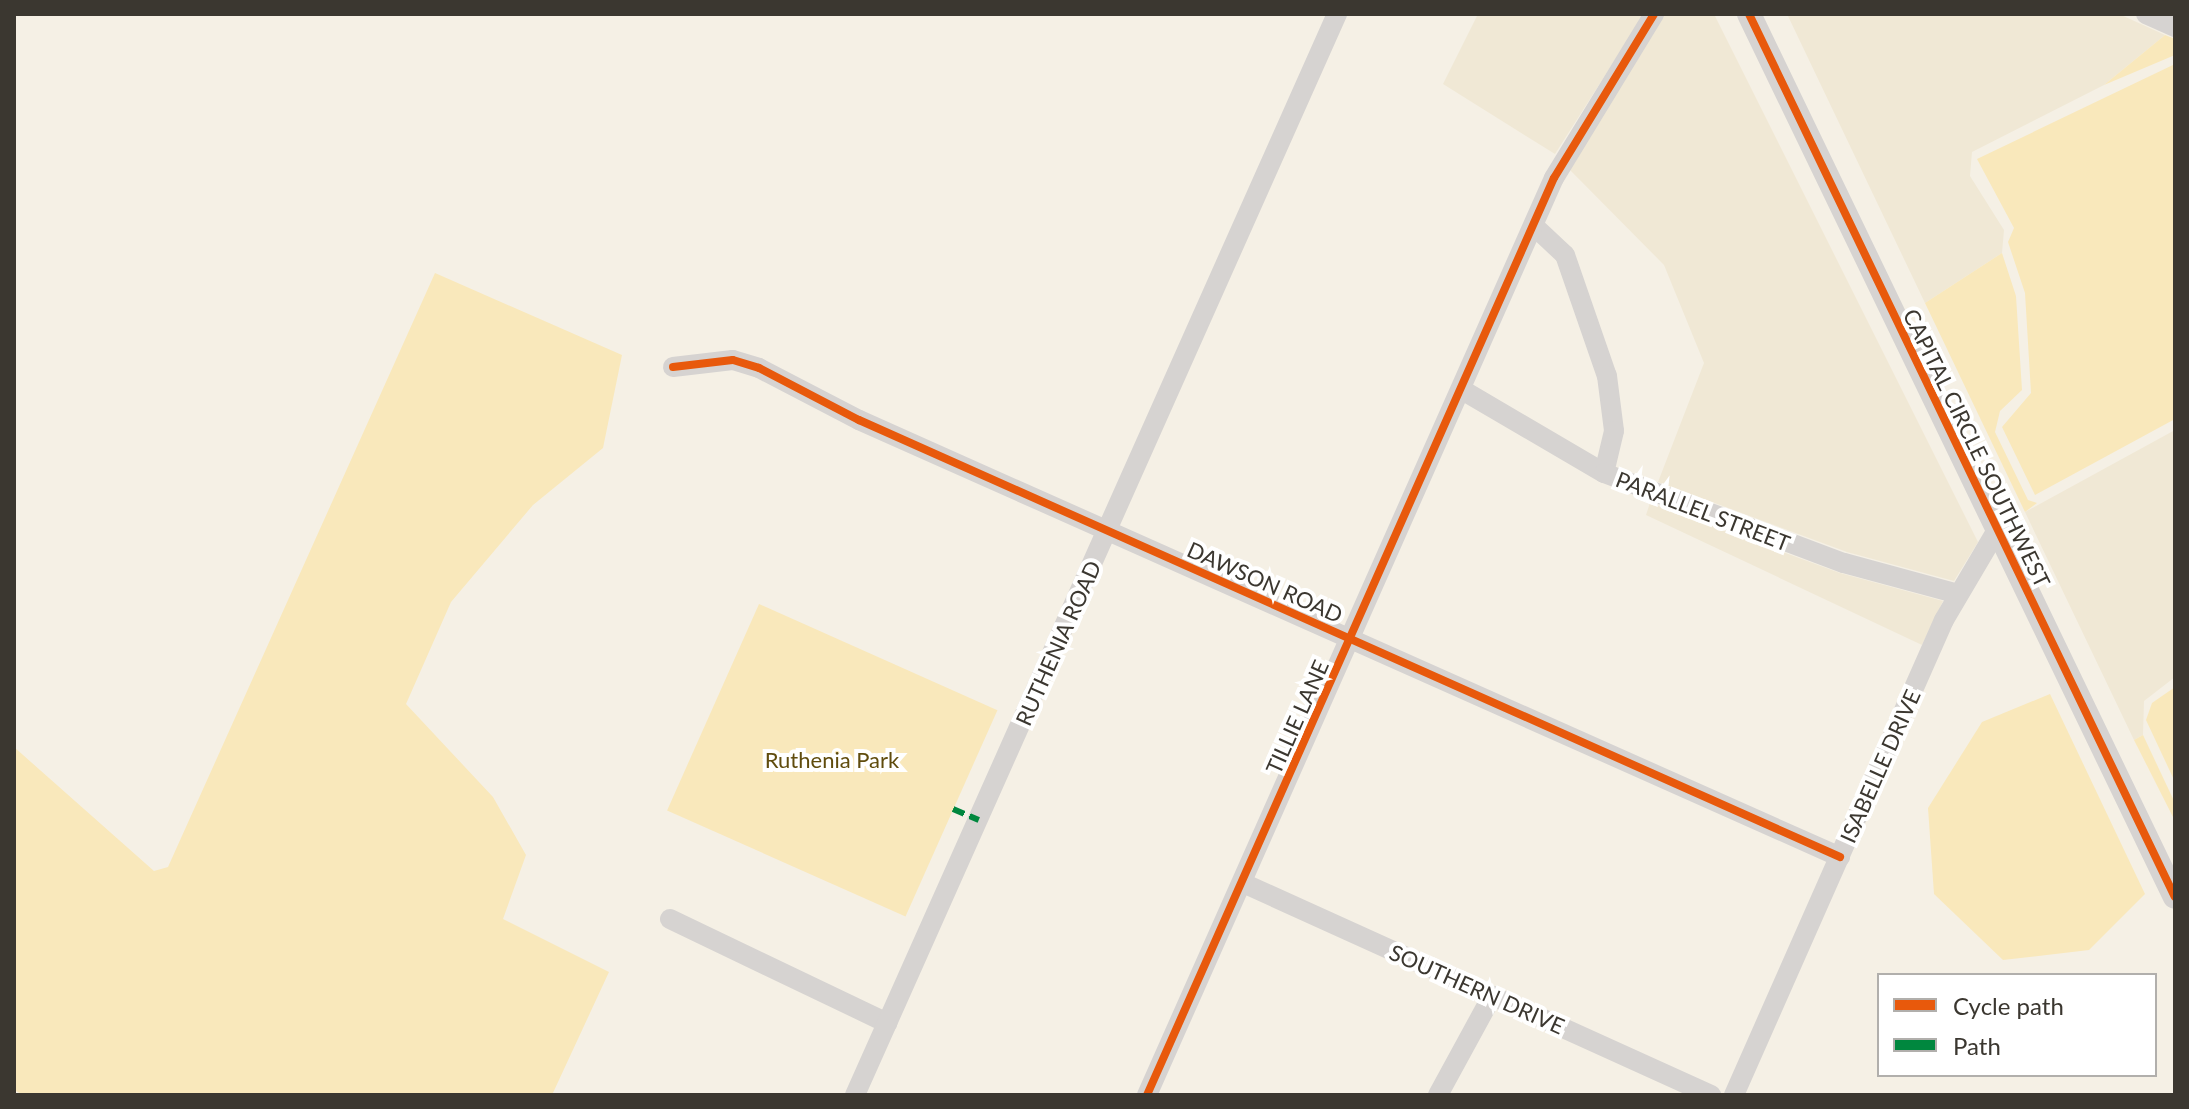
<!DOCTYPE html>
<style>
body{margin:0}
#map{position:relative;width:2189px;height:1109px;overflow:hidden;background:#f5f0e5;font-family:Lato,sans-serif}
div>[style]{position:absolute}
.built>*{inset:0;background:#f0e8d5}
.green>*{inset:0;background:#f9e8bb;transform-origin:0 0}
.minor>*{height:20px;margin:-10px;padding:0 10px;transform-origin:10px;border-radius:10px;background:#d6d3d1}
.major>*{height:24px;margin:-12px;padding:0 12px;transform-origin:12px;border-radius:12px;background:#d6d3d1}
.quiet>*{height:6px;margin-top:-3px;transform-origin:0;background:repeating-linear-gradient(90deg,#00873e 0 12px,transparent 0 18px)}
.cycleway>*{height:8px;margin:-4px;padding:0 4px;transform-origin:4px;border-radius:4px;background:#e8590c}
span{translate:-50% -50%;white-space:nowrap;text-align:center;line-height:1.15;-webkit-text-stroke:8px #fff;paint-order:stroke}
.street-label{font-size:22px;color:#3b3730}
.park-label{font-size:22px;color:#604c0d}
.frame{position:absolute;inset:0;border:16px solid #3b3730;pointer-events:none}
.legend{position:absolute;left:1877px;top:973px;width:280px;height:104px;box-sizing:border-box;background:#fff;border:2px solid #b1afac;margin:0;padding:10px 14px;list-style:none;font-size:24px;color:#3b3730}
.legend li{display:flex;align-items:center;gap:16px;height:40px}
.legend b{width:40px;border:2px solid #b1afac}
</style>
<div id="map">
<div class="built">
<i style="clip-path:polygon(1478px 14px,1644px 14px,1555px 154px,1443px 84px)"></i>
<i style="clip-path:polygon(1664px 14px,1714px 14px,1978px 542px,1954px 581px,1847px 552px,1658px 482px,1704px 363px,1664px 265px,1569px 169px)"></i>
<i style="clip-path:polygon(1787px 14px,2119px 14px,2165px 35px,2104px 85px,1972px 152px,1970px 176px,2004px 230px,2002px 253px,1925px 303px)"></i>
<i style="clip-path:polygon(2175px 430px,2175px 677px,2144px 701px,2143px 735px,2134px 740px,2025px 512px)"></i>
<i style="clip-path:polygon(1650px 503px,1840px 573px,1943px 601px,1922px 645px,1646px 515px)"></i>
</div>
<div class="green">
<i style="clip-path:polygon(2165px 35px,2175px 39px,2175px 55px,2104px 85px)"></i>
<i style="clip-path:polygon(2175px 64px,2175px 419px,2035px 495px,2002px 427px,2031px 393px,2025px 293px,2008px 242px,2014px 228px,1977px 159px)"></i>
<i style="clip-path:polygon(2002px 253px,2016px 296px,2022px 390px,2000px 411px,1995px 432px,2028px 500px,2037px 503px,2025px 512px,1925px 303px)"></i>
<i style="clip-path:polygon(435px 273px,622px 355px,603px 448px,533px 505px,451px 602px,406px 704px,493px 797px,526px 855px,503px 919px,609px 972px,552px 1095px,23px 1095px,14px 1090px,14px 747px,154px 871px,168px 867px)"></i>
<i style="left:759px;top:604px;width:261px;height:226px;rotate:24deg"></i>
<i style="clip-path:polygon(2175px 687px,2175px 782px,2146px 720px,2152px 703px)"></i>
<i style="clip-path:polygon(2050px 694px,2145px 894px,2089px 950px,2003px 960px,1934px 894px,1928px 808px,1982px 722px)"></i>
<i style="clip-path:polygon(2143px 735px,2175px 803px,2175px 821px,2134px 740px)"></i>
</div>
<div class="minor">
<i style="left:2146px;top:14px;width:32px;rotate:24deg"></i>
<i style="left:1534px;top:226px;width:42px;rotate:43.1deg"></i>
<i style="left:1565px;top:255px;width:128px;rotate:70.9deg"></i>
<i style="left:1607px;top:376px;width:55px;rotate:82.7deg"></i>
<i style="left:1614px;top:431px;width:43px;rotate:103.4deg"></i>
<i style="left:673px;top:367px;width:60px;rotate:-6.7deg"></i>
<i style="left:733px;top:360px;width:27px;rotate:17deg"></i>
<i style="left:759px;top:368px;width:113px;rotate:27.5deg"></i>
<i style="left:859px;top:420px;width:1074px;rotate:24.01deg"></i>
<i style="left:1464px;top:391px;width:162px;rotate:30.4deg"></i>
<i style="left:1604px;top:473px;width:256px;rotate:20.6deg"></i>
<i style="left:1844px;top:563px;width:118px;rotate:15.2deg"></i>
<i style="left:1243px;top:883px;width:514px;rotate:24.37deg"></i>
<i style="left:670px;top:919px;width:241px;rotate:25.6deg"></i>
<i style="left:855px;top:1095px;width:1184px;rotate:-65.97deg"></i>
<i style="left:1147px;top:1095px;width:1003px;rotate:-66.07deg"></i>
<i style="left:1554px;top:178px;width:192px;rotate:-58.6deg"></i>
<i style="left:1438px;top:1095px;width:113px;rotate:-61.4deg"></i>
<i style="left:1734px;top:1095px;width:519px;rotate:-66.15deg"></i>
<i style="left:1944px;top:620px;width:104px;rotate:-59.5deg"></i>
</div>
<div class="major">
<i style="left:1749px;top:14px;width:980px;rotate:64.25deg"></i>
</div>
<div class="quiet">
<i style="left:953px;top:809px;width:28px;rotate:23deg"></i>
</div>
<div class="cycleway">
<i style="left:1749px;top:14px;width:980px;rotate:64.25deg"></i>
<i style="left:673px;top:367px;width:60px;rotate:-6.7deg"></i>
<i style="left:733px;top:360px;width:27px;rotate:17deg"></i>
<i style="left:759px;top:368px;width:113px;rotate:27.5deg"></i>
<i style="left:859px;top:420px;width:1074px;rotate:24.01deg"></i>
<i style="left:1147px;top:1095px;width:1003px;rotate:-66.07deg"></i>
<i style="left:1554px;top:178px;width:192px;rotate:-58.6deg"></i>
</div>
<div class="street-label">
<span style="left:1977px;top:448px;rotate:64deg">CAPITAL CIRCLE SOUTHWEST</span>
<span style="left:1703px;top:511px;rotate:21deg">PARALLEL STREET</span>
<span style="left:1265px;top:582px;rotate:24deg">DAWSON ROAD</span>
<span style="left:1058px;top:643px;rotate:-66deg">RUTHENIA ROAD</span>
<span style="left:1297px;top:717px;rotate:-66deg">TILLIE LANE</span>
<span style="left:1880px;top:766px;rotate:-66deg">ISABELLE DRIVE</span>
<span style="left:1477px;top:989px;rotate:24deg">SOUTHERN DRIVE</span>
</div>
<div class="park-label">
<span style="left:832px;top:760px">Ruthenia Park</span>
</div>
<div class="frame"></div>
<ul class="legend">
<li><b style="height:10px;background:#e8590c"></b>Cycle path</li>
<li><b style="height:10px;background:#00873e"></b>Path</li>
</ul>
</div>
